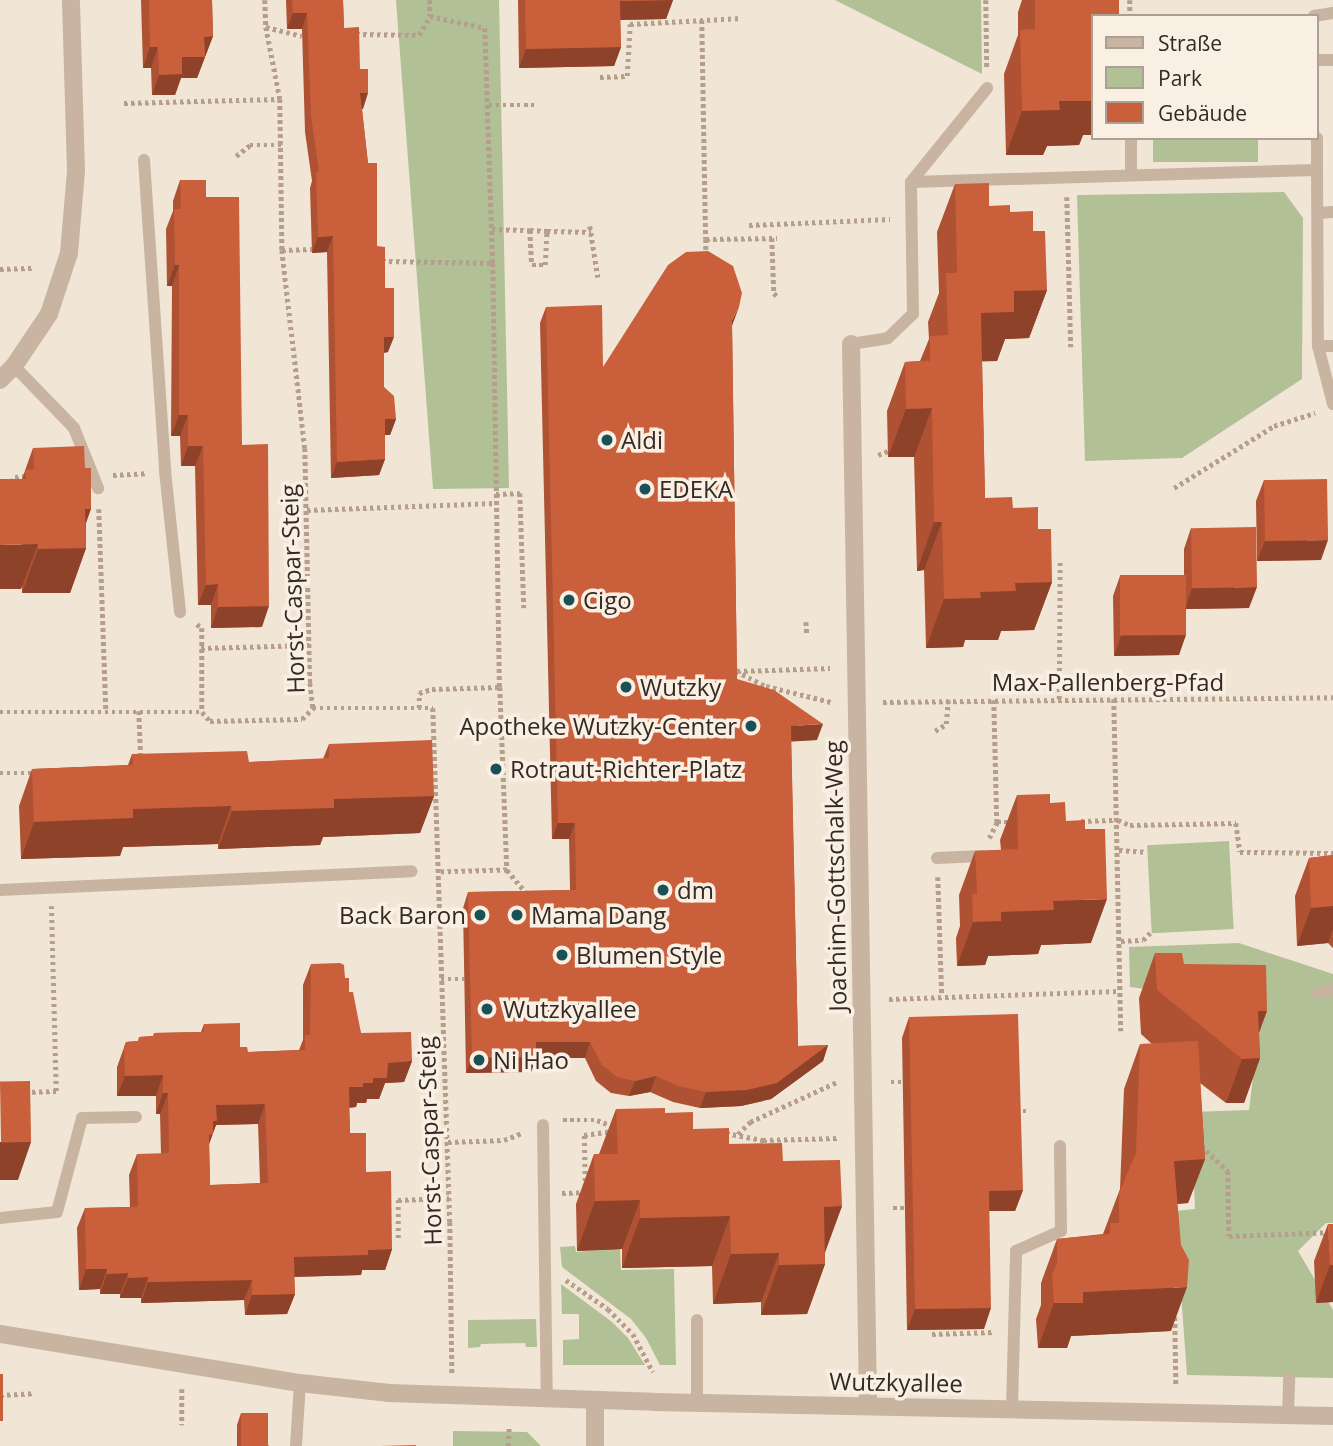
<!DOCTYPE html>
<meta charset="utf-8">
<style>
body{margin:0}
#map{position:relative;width:1333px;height:1446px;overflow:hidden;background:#f1e5d6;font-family:"Open Sans",sans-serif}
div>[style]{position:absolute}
.green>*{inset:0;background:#b2c096;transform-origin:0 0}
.path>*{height:4.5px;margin-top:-2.25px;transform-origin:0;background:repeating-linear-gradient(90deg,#b59e8c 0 3.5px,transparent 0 7px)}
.service>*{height:12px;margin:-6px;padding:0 6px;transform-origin:6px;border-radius:6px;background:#c9b4a2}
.minor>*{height:18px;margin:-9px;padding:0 9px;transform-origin:9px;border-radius:9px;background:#c9b4a2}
.wall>*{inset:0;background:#ae5233}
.shaded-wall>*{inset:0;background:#8d4229}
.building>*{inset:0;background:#ca5f3b;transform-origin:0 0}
.dots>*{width:19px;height:19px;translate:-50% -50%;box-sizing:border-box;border:4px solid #f9efe2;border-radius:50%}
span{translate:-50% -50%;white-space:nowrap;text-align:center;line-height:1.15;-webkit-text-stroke:7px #f9efe2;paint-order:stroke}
.poi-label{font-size:24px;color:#342925}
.left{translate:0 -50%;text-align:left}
.right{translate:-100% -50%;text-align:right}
.street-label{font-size:24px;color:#342925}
.legend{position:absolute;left:1091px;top:14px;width:228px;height:126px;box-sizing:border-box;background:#f9efe2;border:2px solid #aaa096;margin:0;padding:9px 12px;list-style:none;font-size:21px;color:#342925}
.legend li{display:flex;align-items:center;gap:14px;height:35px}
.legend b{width:35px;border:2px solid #aaa096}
</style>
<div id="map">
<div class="green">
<i style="clip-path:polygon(396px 0,499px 0,509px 488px,433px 489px)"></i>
<i style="clip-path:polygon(835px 0,981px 0,982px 74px)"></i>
<i style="left:1153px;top:138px;width:105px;height:24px"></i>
<i style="clip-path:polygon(1284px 192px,1303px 218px,1302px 379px,1182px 458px,1085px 461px,1077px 195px)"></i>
<i style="left:1229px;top:841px;width:88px;height:82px;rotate:87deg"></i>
<i style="clip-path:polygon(1239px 943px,1333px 974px,1333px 1223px,1326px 1223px,1298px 1251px,1333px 1310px,1333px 1378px,1187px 1375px,1175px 1211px,1195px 1209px,1191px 1112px,1249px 1110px,1262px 1004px,1130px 987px,1129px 947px)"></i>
<i style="clip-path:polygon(575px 1246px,576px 1252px,620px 1248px,621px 1270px,674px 1269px,676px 1365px,660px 1365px,646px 1338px,631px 1319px,562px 1267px,560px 1247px)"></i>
<i style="clip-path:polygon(561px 1284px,612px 1322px,628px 1338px,645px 1365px,563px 1365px,563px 1340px,579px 1339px,579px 1314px,562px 1314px)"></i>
<i style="clip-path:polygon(536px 1319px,537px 1347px,526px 1347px,525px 1343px,481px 1344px,480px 1347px,468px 1348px,468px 1320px)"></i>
<i style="clip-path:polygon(453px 1431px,527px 1432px,541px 1446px,453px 1446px)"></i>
</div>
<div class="path">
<i style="left:265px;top:0;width:27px;rotate:88deg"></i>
<i style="left:266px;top:27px;width:73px;rotate:79deg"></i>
<i style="left:280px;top:99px;width:151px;rotate:89.2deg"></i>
<i style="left:282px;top:250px;width:199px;rotate:83.4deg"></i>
<i style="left:305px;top:448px;width:235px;rotate:88.8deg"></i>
<i style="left:310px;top:683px;width:25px;rotate:83deg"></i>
<i style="left:313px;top:708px;width:120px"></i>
<i style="left:433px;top:708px;width:514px;rotate:88.11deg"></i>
<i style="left:450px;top:1222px;width:151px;rotate:89.2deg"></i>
<i style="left:430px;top:0;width:16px;rotate:90deg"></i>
<i style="left:430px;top:16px;width:56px;rotate:12.3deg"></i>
<i style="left:485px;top:28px;width:235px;rotate:88.1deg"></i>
<i style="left:493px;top:263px;width:424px;rotate:89.1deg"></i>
<i style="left:500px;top:687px;width:183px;rotate:87.8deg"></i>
<i style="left:507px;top:870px;width:70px;rotate:178.4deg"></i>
<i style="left:986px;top:0;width:69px;rotate:89.2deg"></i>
<i style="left:1130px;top:0;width:16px;rotate:90deg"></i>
<i style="left:702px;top:20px;width:219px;rotate:89deg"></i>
<i style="left:706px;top:239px;width:71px;rotate:-0.8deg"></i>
<i style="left:266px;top:27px;width:37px;rotate:14deg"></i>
<i style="left:356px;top:34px;width:63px;rotate:0.9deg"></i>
<i style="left:419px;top:35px;width:22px;rotate:-60deg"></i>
<i style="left:600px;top:77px;width:27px;rotate:-2deg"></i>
<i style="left:627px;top:76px;width:52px;rotate:-86.7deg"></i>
<i style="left:630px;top:24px;width:112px;rotate:-3.1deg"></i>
<i style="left:124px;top:103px;width:156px;rotate:-1.5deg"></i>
<i style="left:489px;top:105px;width:45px"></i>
<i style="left:236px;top:156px;width:18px;rotate:-38deg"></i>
<i style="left:250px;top:145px;width:31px"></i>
<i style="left:1067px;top:197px;width:150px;rotate:88.5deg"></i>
<i style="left:749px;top:225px;width:141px;rotate:-2.4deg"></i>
<i style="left:590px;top:226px;width:52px;rotate:81.1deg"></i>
<i style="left:492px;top:229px;width:38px;rotate:2deg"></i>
<i style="left:530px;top:230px;width:35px;rotate:87deg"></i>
<i style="left:532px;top:265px;width:13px"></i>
<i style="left:545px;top:265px;width:34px;rotate:-87deg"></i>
<i style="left:547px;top:231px;width:44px;rotate:1.3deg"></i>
<i style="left:530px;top:230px;width:17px;rotate:3deg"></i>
<i style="left:772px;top:238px;width:55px;rotate:87.9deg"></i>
<i style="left:774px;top:293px;width:6px;rotate:45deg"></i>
<i style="left:706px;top:239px;width:12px;rotate:90deg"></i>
<i style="left:282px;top:250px;width:30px;rotate:-2deg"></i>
<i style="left:382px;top:261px;width:111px;rotate:1deg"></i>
<i style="left:0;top:269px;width:34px;rotate:-2deg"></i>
<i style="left:878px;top:455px;width:11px;rotate:-22deg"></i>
<i style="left:113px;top:475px;width:33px;rotate:-3deg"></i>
<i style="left:11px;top:482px;width:6px;rotate:-51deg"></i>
<i style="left:15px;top:477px;width:12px;rotate:-5deg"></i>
<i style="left:1174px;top:488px;width:118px;rotate:-31.8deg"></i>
<i style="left:1274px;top:426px;width:43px;rotate:-17.6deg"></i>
<i style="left:496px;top:494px;width:24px;rotate:-2deg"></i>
<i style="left:520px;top:493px;width:115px;rotate:88deg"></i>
<i style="left:99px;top:509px;width:202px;rotate:88deg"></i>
<i style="left:307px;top:510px;width:189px;rotate:-2.1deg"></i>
<i style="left:806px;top:622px;width:12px;rotate:85deg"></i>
<i style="left:197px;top:624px;width:6px;rotate:39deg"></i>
<i style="left:202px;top:628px;width:84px;rotate:90deg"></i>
<i style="left:201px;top:648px;width:108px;rotate:-1.6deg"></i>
<i style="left:736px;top:668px;width:3px;rotate:90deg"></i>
<i style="left:736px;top:671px;width:34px;rotate:27deg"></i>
<i style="left:766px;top:686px;width:67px;rotate:13.8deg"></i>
<i style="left:737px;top:671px;width:93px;rotate:-1.8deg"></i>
<i style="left:1059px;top:699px;width:138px;rotate:-89.6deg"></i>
<i style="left:1114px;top:699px;width:332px;rotate:88.8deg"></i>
<i style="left:994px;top:700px;width:122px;rotate:88.6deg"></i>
<i style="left:883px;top:702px;width:450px;rotate:-0.6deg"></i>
<i style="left:419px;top:708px;width:15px;rotate:-90deg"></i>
<i style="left:419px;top:693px;width:14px;rotate:-17deg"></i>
<i style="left:432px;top:689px;width:68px;rotate:-1.7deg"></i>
<i style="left:139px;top:711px;width:49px;rotate:87.7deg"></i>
<i style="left:0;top:712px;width:202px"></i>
<i style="left:202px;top:712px;width:12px;rotate:48deg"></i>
<i style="left:210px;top:721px;width:92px;rotate:-1.2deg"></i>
<i style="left:302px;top:719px;width:16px;rotate:-45deg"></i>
<i style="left:935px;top:731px;width:13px;rotate:-32deg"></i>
<i style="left:946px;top:724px;width:24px;rotate:-85deg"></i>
<i style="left:0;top:773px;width:34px"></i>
<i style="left:1081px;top:821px;width:37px;rotate:-2deg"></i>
<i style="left:1118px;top:820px;width:13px;rotate:23deg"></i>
<i style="left:1130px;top:825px;width:106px;rotate:-1.1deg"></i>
<i style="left:1236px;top:823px;width:29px;rotate:82deg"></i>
<i style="left:1240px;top:852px;width:93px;rotate:0.6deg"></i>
<i style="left:989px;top:838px;width:18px;rotate:-63deg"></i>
<i style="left:997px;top:822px;width:15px"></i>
<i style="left:1119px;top:850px;width:28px;rotate:4deg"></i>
<i style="left:507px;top:870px;width:34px;rotate:50deg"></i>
<i style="left:938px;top:877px;width:118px;rotate:88.1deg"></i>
<i style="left:1121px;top:941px;width:22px;rotate:-3deg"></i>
<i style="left:1143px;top:940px;width:10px;rotate:-45deg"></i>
<i style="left:441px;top:979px;width:23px"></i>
<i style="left:889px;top:999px;width:231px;rotate:-2deg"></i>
<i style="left:891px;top:1082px;width:16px"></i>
<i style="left:25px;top:1092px;width:31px;rotate:-2deg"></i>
<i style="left:56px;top:1091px;width:185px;rotate:-91.5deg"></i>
<i style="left:1016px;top:1111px;width:14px"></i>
<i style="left:563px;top:1120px;width:34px"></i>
<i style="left:597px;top:1120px;width:17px;rotate:21deg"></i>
<i style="left:726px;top:1133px;width:38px;rotate:11deg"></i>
<i style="left:763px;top:1140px;width:76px;rotate:-1.5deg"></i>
<i style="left:738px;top:1134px;width:17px;rotate:-45deg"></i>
<i style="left:750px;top:1122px;width:98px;rotate:-24.7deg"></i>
<i style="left:448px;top:1142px;width:56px;rotate:-2deg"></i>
<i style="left:504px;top:1140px;width:19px;rotate:-21deg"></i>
<i style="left:1201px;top:1146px;width:37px;rotate:43deg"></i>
<i style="left:1228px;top:1171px;width:65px;rotate:89.1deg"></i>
<i style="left:1229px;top:1236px;width:104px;rotate:-2.2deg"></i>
<i style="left:585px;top:1181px;width:46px;rotate:-91.2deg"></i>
<i style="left:584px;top:1135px;width:29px;rotate:-8deg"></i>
<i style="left:562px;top:1193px;width:23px;rotate:-2deg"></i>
<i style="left:893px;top:1208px;width:17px"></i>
<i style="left:398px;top:1238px;width:38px;rotate:-90deg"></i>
<i style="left:398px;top:1200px;width:51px;rotate:-2.2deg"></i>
<i style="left:566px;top:1280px;width:51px;rotate:34.6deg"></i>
<i style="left:608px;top:1309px;width:35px;rotate:45deg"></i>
<i style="left:633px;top:1334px;width:43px;rotate:62.2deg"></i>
<i style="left:1175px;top:1317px;width:67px;rotate:89.1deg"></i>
<i style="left:932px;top:1334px;width:62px;rotate:-1.8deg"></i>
<i style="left:182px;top:1389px;width:36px;rotate:90deg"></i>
<i style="left:0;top:1395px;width:34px;rotate:-3deg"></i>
<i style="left:508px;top:1446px;width:20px;rotate:-87deg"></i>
</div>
<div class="service">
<i style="left:1314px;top:16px;width:19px;rotate:-9deg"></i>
<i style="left:1317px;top:60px;width:16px"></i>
<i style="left:1131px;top:138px;width:37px;rotate:90deg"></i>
<i style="left:144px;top:160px;width:312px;rotate:86.1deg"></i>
<i style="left:165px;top:471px;width:142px;rotate:83.9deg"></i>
<i style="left:1317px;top:170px;width:176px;rotate:89.7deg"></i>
<i style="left:1318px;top:346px;width:60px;rotate:75.5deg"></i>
<i style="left:911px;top:182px;width:406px;rotate:-1.7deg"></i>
<i style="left:1317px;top:170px;width:32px;rotate:-90deg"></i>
<i style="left:1318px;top:213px;width:15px;rotate:-4deg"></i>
<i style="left:851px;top:344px;width:37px;rotate:-9deg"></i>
<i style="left:888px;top:338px;width:35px;rotate:-44deg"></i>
<i style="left:913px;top:314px;width:132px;rotate:-90.9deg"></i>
<i style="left:911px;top:182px;width:121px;rotate:-51deg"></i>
<i style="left:1318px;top:346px;width:15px"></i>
<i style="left:14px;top:366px;width:86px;rotate:45.9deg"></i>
<i style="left:74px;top:428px;width:65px;rotate:68.2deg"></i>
<i style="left:937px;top:858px;width:44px;rotate:-2.6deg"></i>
<i style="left:0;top:890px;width:412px;rotate:-2.6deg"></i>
<i style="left:1318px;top:993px;width:15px;rotate:-11deg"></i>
<i style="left:543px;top:1125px;width:274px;rotate:89.2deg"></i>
<i style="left:0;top:1218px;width:57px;rotate:-6deg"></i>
<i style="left:57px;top:1212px;width:97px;rotate:-75.1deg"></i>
<i style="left:82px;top:1118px;width:54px;rotate:-1.1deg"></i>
<i style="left:697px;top:1320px;width:83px;rotate:90deg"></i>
<i style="left:1012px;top:1408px;width:157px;rotate:-88.5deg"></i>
<i style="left:1016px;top:1251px;width:49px;rotate:-24deg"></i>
<i style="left:1061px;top:1231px;width:85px;rotate:-90.7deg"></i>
<i style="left:1288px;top:1414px;width:36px;rotate:-88deg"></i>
<i style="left:296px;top:1446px;width:63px;rotate:-86.4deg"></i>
</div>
<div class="minor">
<i style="left:851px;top:344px;width:1062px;rotate:89.08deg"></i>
<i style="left:0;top:380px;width:20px;rotate:-45deg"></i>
<i style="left:14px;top:366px;width:63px;rotate:-56.1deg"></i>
<i style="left:49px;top:314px;width:64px;rotate:-71.8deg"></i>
<i style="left:69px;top:253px;width:82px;rotate:-85.1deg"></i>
<i style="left:76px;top:171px;width:171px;rotate:-91.7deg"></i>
<i style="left:0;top:1334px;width:304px;rotate:9.3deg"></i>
<i style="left:300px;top:1383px;width:90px;rotate:6.4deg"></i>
<i style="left:389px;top:1393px;width:265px;rotate:1.9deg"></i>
<i style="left:654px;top:1402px;width:679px;rotate:1.18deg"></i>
<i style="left:595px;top:1446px;width:45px;rotate:-90deg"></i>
</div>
<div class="wall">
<i style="clip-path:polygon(141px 0,212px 0,213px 36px,197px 78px,181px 78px,175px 95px,152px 95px,151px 68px,143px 68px)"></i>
<i style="clip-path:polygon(286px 0,343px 0,344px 28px,360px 69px,362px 109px,377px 246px,385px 288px,388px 352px,384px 353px,384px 387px,396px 419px,390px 435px,385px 435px,385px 459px,379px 475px,331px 478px,327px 252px,312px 253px,310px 188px,312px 181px,305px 132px,302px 29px,287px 29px)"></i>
<i style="clip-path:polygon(518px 0,673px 0,666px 19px,620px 20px,621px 47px,614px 66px,519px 68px)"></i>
<i style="clip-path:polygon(1022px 0,1119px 0,1093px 16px,1093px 135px,1083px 135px,1079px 145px,1047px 146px,1043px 155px,1006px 155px,1004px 74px,1018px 35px,1018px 12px)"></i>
<i style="clip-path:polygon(180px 180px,206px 197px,242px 445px,262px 627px,211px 628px,211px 605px,198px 605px,195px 466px,181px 466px,180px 436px,171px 436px,172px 286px,167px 286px,166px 229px,173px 211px,173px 201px)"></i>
<i style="clip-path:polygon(955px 184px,989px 206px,1010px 212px,1033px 231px,1047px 290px,1029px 338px,1005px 339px,997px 361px,982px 361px,985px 498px,1013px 508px,1038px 529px,1052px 582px,1034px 630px,1001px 631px,998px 640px,965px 640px,963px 647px,926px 648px,924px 570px,917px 571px,914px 457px,888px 457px,887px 411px,905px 362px,920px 361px,929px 339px,928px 322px,939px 293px,937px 232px)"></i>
<i style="clip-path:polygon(546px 307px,603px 367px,733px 323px,732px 326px,737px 679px,817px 740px,791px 741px,798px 1046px,828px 1045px,823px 1061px,771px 1099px,741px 1106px,700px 1108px,673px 1102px,650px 1092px,629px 1096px,611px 1093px,596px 1081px,585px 1058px,536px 1058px,531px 1072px,466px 1073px,463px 908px,468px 892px,570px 890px,569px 839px,552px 839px,540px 323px)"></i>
<i style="clip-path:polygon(33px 448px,86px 525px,86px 548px,70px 593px,22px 593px,22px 479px)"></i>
<i style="clip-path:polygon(1264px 480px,1321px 560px,1257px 561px,1256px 501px)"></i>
<i style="clip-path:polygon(1191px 528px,1249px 608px,1186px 609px,1179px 655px,1114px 656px,1113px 596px,1120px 576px,1184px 575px,1184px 549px)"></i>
<i style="clip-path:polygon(329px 744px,434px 796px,420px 833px,323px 837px,320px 845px,218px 849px,218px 844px,123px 847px,120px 856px,21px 859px,19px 806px,32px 769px,128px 765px,132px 754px,249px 762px,323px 759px)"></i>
<i style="clip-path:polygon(1017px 795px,1066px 821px,1091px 943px,1041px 945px,1038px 954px,988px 956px,985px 965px,957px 966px,956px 938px,960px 926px,959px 895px,975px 851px,1001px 850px,1000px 840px)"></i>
<i style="clip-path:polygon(1333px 855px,1333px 948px,1328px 943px,1297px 946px,1295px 896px,1309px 858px)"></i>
<i style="clip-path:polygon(1155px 953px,1184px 964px,1259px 1033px,1260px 1058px,1244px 1103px,1226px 1103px,1200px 1083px,1205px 1159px,1188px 1203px,1177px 1204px,1171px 1331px,1071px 1336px,1067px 1348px,1038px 1348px,1036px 1319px,1041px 1305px,1041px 1283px,1057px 1239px,1103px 1234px,1120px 1189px,1124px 1089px,1140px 1044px,1152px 1044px,1141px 1034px,1139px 998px)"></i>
<i style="clip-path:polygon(evenodd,311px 964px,345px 978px,361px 1033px,412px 1061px,404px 1082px,385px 1083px,379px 1099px,367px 1099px,366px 1103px,357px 1103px,356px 1107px,349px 1108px,350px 1133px,366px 1172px,392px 1249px,385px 1270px,362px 1270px,361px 1275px,294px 1277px,295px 1294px,287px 1314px,245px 1315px,244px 1300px,141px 1303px,141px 1298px,120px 1298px,120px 1294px,100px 1294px,100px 1289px,79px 1290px,77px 1228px,85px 1208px,130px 1207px,129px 1175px,137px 1154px,161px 1154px,160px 1114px,156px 1114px,156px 1096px,117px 1096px,117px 1067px,126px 1042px,138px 1041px,139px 1037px,153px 1036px,154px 1033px,201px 1032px,204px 1024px,248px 1052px,299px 1050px,303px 1040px,303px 985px,311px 964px,258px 1124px,260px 1183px,210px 1185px,209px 1144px,216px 1125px,258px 1124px)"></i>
<i style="clip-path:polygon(909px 1017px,1023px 1190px,1015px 1211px,989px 1211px,984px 1329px,907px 1330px,902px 1038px)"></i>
<i style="clip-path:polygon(616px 1109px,665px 1113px,693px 1129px,729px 1144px,783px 1161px,842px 1206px,825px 1253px,825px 1264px,807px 1314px,761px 1315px,761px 1302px,713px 1304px,712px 1266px,622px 1268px,622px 1249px,577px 1251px,576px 1204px,594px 1154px,599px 1154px)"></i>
<i style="clip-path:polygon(1328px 1224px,1333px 1302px,1316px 1303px,1314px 1261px)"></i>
<i style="clip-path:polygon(241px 1413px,269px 1446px,237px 1446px,237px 1425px)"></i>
</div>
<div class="shaded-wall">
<i style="clip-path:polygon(673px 0,666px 19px,613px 20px,620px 1px)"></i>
<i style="clip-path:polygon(293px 13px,307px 13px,302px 29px,287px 29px)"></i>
<i style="clip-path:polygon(213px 36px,205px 57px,204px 37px)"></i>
<i style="clip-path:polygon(150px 47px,158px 47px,151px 68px,143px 68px)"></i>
<i style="clip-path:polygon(621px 47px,614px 66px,519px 68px,526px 49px)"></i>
<i style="clip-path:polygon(182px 57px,205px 57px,197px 78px,181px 78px,175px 95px,152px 95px,159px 75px)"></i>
<i style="clip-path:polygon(360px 93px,368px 93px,363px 109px,355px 109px)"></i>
<i style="clip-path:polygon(1093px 97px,1093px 135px,1083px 135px,1079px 145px,1047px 146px,1043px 155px,1006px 155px,1022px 111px,1059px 101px)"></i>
<i style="clip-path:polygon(333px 236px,327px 252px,312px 253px,318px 237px)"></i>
<i style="clip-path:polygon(175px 265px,179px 265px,172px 286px,167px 286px)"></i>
<i style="clip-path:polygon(1047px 290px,1029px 338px,1005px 339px,997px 361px,964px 362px,981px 313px,1014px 291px)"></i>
<i style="clip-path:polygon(739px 307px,733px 323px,726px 336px,732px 320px)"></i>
<i style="clip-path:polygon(384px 337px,394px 337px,388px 352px,379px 353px)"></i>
<i style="clip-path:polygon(932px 408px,914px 457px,888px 457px,906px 409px)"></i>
<i style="clip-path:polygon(179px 415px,188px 415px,180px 436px,171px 436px)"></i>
<i style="clip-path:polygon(385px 419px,396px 419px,390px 435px,379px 435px)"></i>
<i style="clip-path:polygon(188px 446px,203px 446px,195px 466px,181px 466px)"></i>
<i style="clip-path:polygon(385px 459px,379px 475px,331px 478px,337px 462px)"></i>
<i style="clip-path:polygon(85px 509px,91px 509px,77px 549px,86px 548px,70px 593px,22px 593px,38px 549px)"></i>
<i style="clip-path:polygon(934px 522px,942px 522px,924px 570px,917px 571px)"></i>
<i style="clip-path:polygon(1328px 540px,1321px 560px,1257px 561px,1265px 541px)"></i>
<i style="clip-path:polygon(38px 544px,21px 589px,0 589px,0 545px)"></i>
<i style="clip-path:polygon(1052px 582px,1034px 630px,1001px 631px,998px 640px,965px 640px,963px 647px,926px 648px,944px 599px,980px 592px,1015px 583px)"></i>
<i style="clip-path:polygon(218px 584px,211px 605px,198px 605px,206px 585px)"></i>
<i style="clip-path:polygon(1257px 587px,1249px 608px,1185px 609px,1192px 588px)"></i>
<i style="clip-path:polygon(269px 606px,262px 627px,211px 628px,218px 607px)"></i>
<i style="clip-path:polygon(1186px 635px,1179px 655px,1114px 656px,1121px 636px)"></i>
<i style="clip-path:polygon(823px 724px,817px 740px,785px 742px,791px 726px)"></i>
<i style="clip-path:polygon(434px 796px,420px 833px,323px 837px,320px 845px,218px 849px,232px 811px,334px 799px)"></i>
<i style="clip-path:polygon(231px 806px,218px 844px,123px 847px,120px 856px,21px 859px,34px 822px,133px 809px)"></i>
<i style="clip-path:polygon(558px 823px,575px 823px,569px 839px,552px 839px)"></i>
<i style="clip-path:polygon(1107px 899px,1091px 943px,1041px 945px,1038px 954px,988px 956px,985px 965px,957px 966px,973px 922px,1001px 912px,1053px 901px)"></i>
<i style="clip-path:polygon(1333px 906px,1333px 929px,1328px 943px,1297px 946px,1311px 908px)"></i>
<i style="clip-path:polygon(1258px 1011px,1267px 1011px,1251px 1055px)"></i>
<i style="clip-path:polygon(536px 1042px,590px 1042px,585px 1058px,536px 1058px,531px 1072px,466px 1073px,472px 1058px)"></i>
<i style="clip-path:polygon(828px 1045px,823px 1061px,771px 1099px,741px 1106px,700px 1108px,706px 1092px)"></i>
<i style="clip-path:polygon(1260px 1058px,1244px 1103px,1226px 1103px,1242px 1059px)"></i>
<i style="clip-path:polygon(412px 1061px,404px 1082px,385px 1083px,379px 1099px,367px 1099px,366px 1103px,357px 1103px,356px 1107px,341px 1108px,349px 1087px,363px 1083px,388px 1063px)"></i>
<i style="clip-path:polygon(163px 1075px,156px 1096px,117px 1096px,125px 1076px)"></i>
<i style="clip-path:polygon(656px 1076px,650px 1092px,629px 1096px,635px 1081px)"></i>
<i style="clip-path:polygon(163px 1093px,168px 1093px,160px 1114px,156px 1114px)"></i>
<i style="clip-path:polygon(265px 1104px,258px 1124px,216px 1125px,205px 1155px,216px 1105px)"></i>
<i style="clip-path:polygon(0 1142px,31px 1142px,18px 1180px,0 1180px)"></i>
<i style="clip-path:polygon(1205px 1159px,1188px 1203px,1158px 1205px,1174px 1161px)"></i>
<i style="clip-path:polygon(1023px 1190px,1015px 1211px,981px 1211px,989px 1191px)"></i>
<i style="clip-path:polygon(640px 1200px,622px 1249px,577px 1251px,595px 1201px)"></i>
<i style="clip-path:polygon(842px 1206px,823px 1256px,824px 1207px)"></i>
<i style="clip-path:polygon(730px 1216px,712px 1266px,622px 1268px,640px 1218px)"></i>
<i style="clip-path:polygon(392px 1249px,385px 1270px,362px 1270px,361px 1275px,286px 1277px,294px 1257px,368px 1250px)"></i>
<i style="clip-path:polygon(779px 1253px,761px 1302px,713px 1304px,731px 1254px)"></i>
<i style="clip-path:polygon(825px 1264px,807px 1314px,761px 1315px,779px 1265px)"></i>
<i style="clip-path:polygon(1330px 1265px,1333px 1265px,1333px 1302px,1316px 1303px)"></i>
<i style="clip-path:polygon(86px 1269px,107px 1269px,100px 1289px,79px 1290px)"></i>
<i style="clip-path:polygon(128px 1273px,120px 1294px,100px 1294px,107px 1274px)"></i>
<i style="clip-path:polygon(148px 1277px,141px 1298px,120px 1298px,128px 1278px)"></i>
<i style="clip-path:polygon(252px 1280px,244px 1300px,141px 1303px,148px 1282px)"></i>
<i style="clip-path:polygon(1187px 1287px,1171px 1331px,1071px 1336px,1067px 1348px,1038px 1348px,1054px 1303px,1083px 1292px)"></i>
<i style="clip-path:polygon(295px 1294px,287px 1314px,245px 1315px,252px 1295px)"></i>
<i style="clip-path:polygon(991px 1308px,984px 1329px,907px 1330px,915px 1309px)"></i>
</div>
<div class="building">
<i style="clip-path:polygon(149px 0,212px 0,213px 36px,204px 37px,205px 57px,182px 57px,182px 74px,159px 75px,158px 47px,150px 47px)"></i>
<i style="clip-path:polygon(292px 0,343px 0,344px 28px,359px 27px,360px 69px,368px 69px,368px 93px,360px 93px,368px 163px,377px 163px,377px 246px,385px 247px,385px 288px,394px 288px,394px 337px,384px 337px,384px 387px,394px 396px,396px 419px,385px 419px,385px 459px,337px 462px,333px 236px,318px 237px,316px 172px,319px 171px,311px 116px,307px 13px,293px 13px)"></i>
<i style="clip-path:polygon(525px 0,673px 0,620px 1px,621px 47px,526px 49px)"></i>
<i style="clip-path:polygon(1035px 0,1119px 0,1119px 16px,1093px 16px,1093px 101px,1059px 101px,1060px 110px,1022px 111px,1020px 30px,1035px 29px)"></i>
<i style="clip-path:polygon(180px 180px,206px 180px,206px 197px,239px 197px,242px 445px,268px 444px,269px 606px,218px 607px,218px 584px,206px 585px,203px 446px,188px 446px,188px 415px,179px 415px,179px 265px,175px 265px,174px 209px,181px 209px)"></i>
<i style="clip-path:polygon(989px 183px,989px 206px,1010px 205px,1010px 212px,1033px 211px,1033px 231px,1045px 231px,1047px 290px,1014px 291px,1014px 312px,981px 313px,985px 498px,1012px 497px,1013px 508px,1038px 507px,1038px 529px,1051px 529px,1052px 582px,1015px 583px,1016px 591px,980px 592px,981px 598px,944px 599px,942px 522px,934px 522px,932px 408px,906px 409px,905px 362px,930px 361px,930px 336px,948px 335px,946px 273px,957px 273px,955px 184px)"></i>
<i style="clip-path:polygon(708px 251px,733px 266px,742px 293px,739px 307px,732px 320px,737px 679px,774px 690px,823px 724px,791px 726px,798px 1046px,828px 1045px,777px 1083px,747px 1090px,706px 1092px,678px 1086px,656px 1076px,635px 1081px,617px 1077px,602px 1065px,590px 1042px,536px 1042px,536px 1057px,472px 1058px,468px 892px,576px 890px,575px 823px,558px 823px,546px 307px,602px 305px,603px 367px,668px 265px,686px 252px)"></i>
<i style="clip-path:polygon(84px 446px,85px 468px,91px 468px,91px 509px,85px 509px,86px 548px,38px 549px,38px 544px,0 545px,0 479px,26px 479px,25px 470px,34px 469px,33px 448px)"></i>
<i style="left:1327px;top:479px;width:61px;height:63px;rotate:89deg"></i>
<i style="left:1256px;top:527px;width:60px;height:65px;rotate:89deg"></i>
<i style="left:1186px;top:575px;width:60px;height:66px;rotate:90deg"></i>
<i style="clip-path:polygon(432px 740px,434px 796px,334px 799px,334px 808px,232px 811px,231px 806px,133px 809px,133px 818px,34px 822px,32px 769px,133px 765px,132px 754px,247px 751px,249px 762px,329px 758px,329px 744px)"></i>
<i style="clip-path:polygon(1050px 794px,1050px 803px,1065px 802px,1066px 821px,1085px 820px,1085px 829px,1105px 829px,1107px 899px,1053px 901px,1054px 910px,1001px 912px,1001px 921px,973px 922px,972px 894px,977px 894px,975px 851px,1018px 849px,1017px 795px)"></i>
<i style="clip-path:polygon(1333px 855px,1333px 906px,1311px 908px,1309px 858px)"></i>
<i style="clip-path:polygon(1155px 953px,1182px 953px,1184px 964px,1266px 965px,1267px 1011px,1258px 1011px,1260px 1058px,1242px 1059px,1157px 990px)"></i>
<i style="clip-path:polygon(evenodd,340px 963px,344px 965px,345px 978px,349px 978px,349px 992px,353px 992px,361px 1033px,411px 1032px,412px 1061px,388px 1063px,387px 1078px,373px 1078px,373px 1083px,363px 1083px,363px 1087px,349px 1087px,350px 1133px,366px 1133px,366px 1172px,391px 1171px,392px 1249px,368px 1250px,368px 1255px,294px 1257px,295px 1294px,252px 1295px,252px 1280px,148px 1282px,148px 1277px,128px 1278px,128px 1273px,107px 1274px,107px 1269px,86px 1269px,85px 1208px,138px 1207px,137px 1154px,169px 1153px,168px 1093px,163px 1093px,163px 1075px,125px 1076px,124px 1047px,126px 1042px,139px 1041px,139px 1037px,154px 1036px,154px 1033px,204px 1032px,204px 1024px,240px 1023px,240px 1047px,247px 1047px,248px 1052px,305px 1050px,305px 1035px,310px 1035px,311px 964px,340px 963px,265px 1104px,268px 1183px,210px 1185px,209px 1135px,213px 1134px,213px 1121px,217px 1121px,216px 1105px,265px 1104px)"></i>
<i style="clip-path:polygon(1018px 1014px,1023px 1190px,989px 1191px,991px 1308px,915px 1309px,909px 1017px)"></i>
<i style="clip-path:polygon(1198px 1041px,1205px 1159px,1174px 1161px,1181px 1245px,1189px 1260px,1187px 1287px,1083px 1292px,1083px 1303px,1054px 1303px,1052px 1275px,1057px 1263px,1057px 1239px,1110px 1234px,1110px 1223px,1119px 1223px,1119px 1193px,1136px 1153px,1140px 1044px)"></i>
<i style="left:30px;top:1081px;width:61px;height:30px;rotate:89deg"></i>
<i style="clip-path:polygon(665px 1108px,665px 1113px,693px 1112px,693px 1129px,729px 1128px,729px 1144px,782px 1143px,783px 1161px,840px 1160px,842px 1206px,824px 1207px,825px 1264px,779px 1265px,779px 1253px,731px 1254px,730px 1216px,640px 1218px,640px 1200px,595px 1201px,594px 1154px,618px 1154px,616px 1109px)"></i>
<i style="clip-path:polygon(1328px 1224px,1333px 1224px,1333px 1265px,1330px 1265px)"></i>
<i style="left:0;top:1374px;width:3px;height:47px"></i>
<i style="left:241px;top:1413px;width:27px;height:33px"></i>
<i style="clip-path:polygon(416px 1445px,416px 1446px,380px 1446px)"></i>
</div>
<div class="dots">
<i style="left:607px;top:440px;background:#195156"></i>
<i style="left:645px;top:489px;background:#195156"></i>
<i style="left:569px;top:600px;background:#195156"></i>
<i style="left:626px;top:687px;background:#195156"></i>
<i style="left:751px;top:726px;background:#195156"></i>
<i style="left:496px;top:769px;background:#195156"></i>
<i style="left:663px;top:890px;background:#195156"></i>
<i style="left:480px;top:915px;background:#195156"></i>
<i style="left:517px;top:915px;background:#195156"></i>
<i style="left:562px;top:955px;background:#195156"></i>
<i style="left:487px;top:1009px;background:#195156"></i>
<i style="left:479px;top:1060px;background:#195156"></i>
</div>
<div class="poi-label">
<span class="left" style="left:621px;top:440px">Aldi</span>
<span class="left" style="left:659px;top:489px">EDEKA</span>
<span class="left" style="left:583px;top:600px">Cigo</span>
<span class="left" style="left:640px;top:687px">Wutzky</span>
<span class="right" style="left:737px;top:726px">Apotheke Wutzky-Center</span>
<span class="left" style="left:510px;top:769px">Rotraut-Richter-Platz</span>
<span class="left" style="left:677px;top:890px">dm</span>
<span class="right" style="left:466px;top:915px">Back Baron</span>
<span class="left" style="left:531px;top:915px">Mama Dang</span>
<span class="left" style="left:576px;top:955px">Blumen Style</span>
<span class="left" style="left:503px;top:1009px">Wutzkyallee</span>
<span class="left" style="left:493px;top:1060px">Ni Hao</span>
</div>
<div class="street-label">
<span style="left:292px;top:589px;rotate:-92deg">Horst-Caspar-Steig</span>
<span style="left:1108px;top:682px">Max-Pallenberg-Pfad</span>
<span style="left:835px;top:876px;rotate:-91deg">Joachim-Gottschalk-Weg</span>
<span style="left:429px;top:1141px;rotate:-92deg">Horst-Caspar-Steig</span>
<span style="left:896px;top:1382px;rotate:1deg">Wutzkyallee</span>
</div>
<ul class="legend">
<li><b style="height:9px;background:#c9b4a2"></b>Straße</li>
<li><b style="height:19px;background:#b2c096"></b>Park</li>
<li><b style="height:19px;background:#ca5f3b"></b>Gebäude</li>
</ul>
</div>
